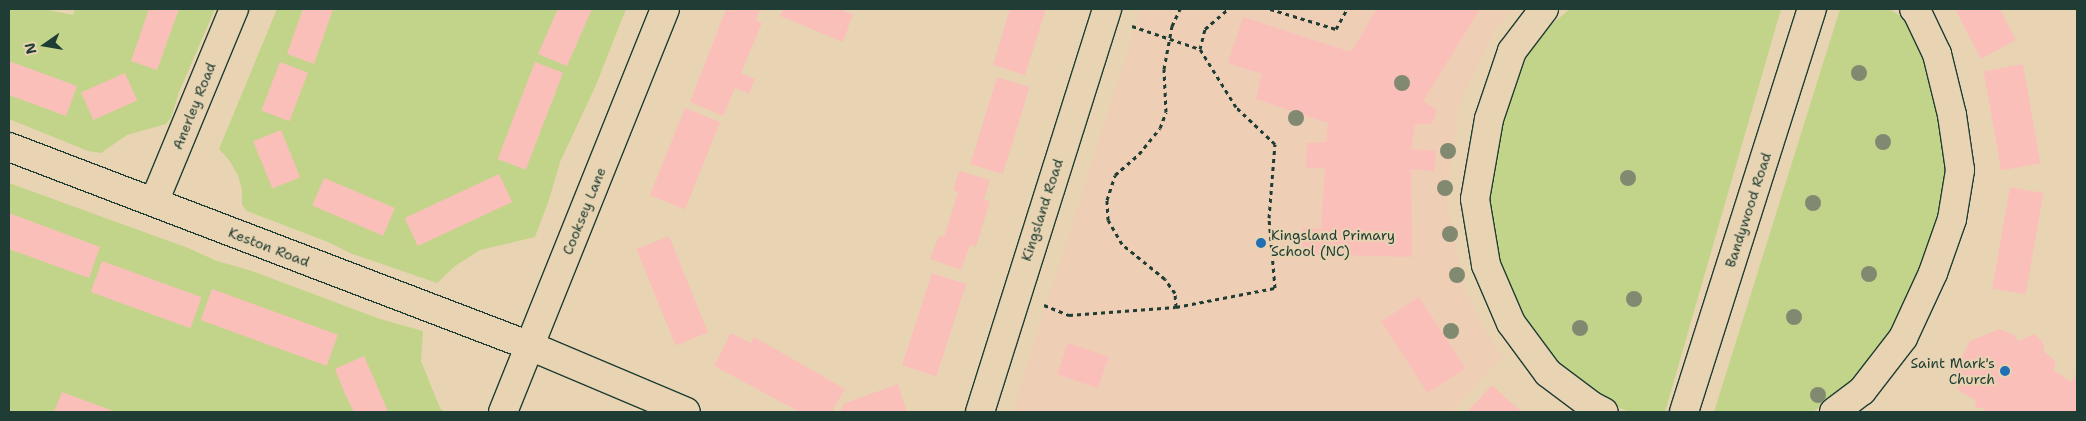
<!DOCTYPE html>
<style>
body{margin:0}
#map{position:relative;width:2086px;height:421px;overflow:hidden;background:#e8d4b2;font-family:"Shantell Sans",sans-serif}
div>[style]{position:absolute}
.built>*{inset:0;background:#eeceb4}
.green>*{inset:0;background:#c2d489}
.building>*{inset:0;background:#fbbfba;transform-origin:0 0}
.path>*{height:3px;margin-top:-1.5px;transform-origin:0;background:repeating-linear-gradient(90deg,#1f3d34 0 4px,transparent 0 8px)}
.roads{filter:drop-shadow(1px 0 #1f3d34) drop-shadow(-1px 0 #1f3d34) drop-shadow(0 1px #1f3d34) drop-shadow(0 -1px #1f3d34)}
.minor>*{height:28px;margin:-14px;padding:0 14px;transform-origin:14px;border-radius:14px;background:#e8d4b2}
.trees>*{width:16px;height:16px;margin:-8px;border-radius:50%;background:#828971}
.dots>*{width:14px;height:14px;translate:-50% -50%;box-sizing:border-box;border:2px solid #e8d4b2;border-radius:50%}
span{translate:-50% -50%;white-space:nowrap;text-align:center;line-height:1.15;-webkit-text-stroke:4px #e8d4b2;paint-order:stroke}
.street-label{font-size:14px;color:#1f3d34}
.poi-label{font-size:14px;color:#1f3d34}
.left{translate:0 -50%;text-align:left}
.right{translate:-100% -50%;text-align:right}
.frame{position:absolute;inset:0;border:10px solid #1f3d34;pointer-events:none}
.north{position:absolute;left:20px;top:20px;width:50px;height:50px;-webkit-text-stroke:4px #e8d4b2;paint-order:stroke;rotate:257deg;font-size:14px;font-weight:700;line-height:20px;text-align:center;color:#1f3d34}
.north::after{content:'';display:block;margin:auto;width:18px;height:22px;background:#1f3d34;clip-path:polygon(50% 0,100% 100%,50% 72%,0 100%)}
</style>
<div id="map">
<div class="built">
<i style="clip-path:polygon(1141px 9px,1514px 9px,1494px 31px,1459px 104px,1447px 200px,1464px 287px,1486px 331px,1503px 356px,1452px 412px,1012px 412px)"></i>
</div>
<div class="green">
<i style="clip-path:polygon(9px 9px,44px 9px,73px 15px,75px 9px,215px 9px,179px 92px,171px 118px,166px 124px,127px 135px,101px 153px,88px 151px,9px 119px)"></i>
<i style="clip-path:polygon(277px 9px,626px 9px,596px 85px,560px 162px,549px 200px,535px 237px,480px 250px,455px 266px,437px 283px,350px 253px,328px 242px,247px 211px,242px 205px,242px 190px,238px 175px,229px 160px,219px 149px)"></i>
<i style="clip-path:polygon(1570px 9px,1781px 9px,1665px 412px,1629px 412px,1615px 406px,1576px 379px,1545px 348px,1516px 306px,1493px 247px,1487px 213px,1489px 157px,1505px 119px,1510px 87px,1525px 58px,1552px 24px)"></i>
<i style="clip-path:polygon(1840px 9px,1889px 9px,1902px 17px,1913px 32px,1930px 72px,1946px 155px,1946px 201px,1943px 225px,1882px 353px,1875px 348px,1859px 373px,1834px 396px,1813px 412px,1714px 412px)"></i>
<i style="clip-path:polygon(9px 183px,188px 248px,217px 261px,249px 270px,380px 319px,423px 331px,421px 361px,440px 408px,444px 412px,9px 412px)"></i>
</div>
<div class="building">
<i style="clip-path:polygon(149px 9px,179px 9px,157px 70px,131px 61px)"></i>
<i style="clip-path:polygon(303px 9px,333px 9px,314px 64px,287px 54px)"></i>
<i style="clip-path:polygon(558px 9px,592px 9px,567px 66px,538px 54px)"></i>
<i style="clip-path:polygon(726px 9px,734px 11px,735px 9px,760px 9px,756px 20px,762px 23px,741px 73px,755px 79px,749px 94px,735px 88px,723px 116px,690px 102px)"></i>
<i style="clip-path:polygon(783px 9px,839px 9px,853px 14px,843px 42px,780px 16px)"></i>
<i style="clip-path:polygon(1010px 9px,1046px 9px,1025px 75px,993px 65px)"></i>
<i style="clip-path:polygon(1377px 9px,1480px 9px,1423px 101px,1437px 110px,1432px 124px,1415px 124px,1411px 149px,1436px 151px,1434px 171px,1411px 169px,1412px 257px,1303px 254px,1302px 228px,1321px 229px,1325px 168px,1306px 168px,1307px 143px,1326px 142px,1328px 123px,1256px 99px,1262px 74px,1228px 63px,1243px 17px,1351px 52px)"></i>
<i style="clip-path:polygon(1955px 9px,2000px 9px,2016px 40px,1981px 59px)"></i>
<i style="clip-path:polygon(9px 61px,77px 86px,66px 116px,9px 95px)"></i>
<i style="left:280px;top:62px;width:30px;height:52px;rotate:21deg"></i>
<i style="left:535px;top:62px;width:30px;height:104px;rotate:21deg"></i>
<i style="left:2023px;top:64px;width:101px;height:40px;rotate:80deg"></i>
<i style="left:125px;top:73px;width:30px;height:48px;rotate:66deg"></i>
<i style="left:997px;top:77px;width:34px;height:91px;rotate:17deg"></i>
<i style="left:685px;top:108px;width:38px;height:94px;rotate:22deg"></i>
<i style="left:281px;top:130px;width:51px;height:30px;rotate:68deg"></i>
<i style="clip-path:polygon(959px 171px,990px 180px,984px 200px,990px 201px,976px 247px,970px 245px,961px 270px,930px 259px,939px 235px,944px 237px,958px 192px,953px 190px)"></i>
<i style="left:499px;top:174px;width:31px;height:104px;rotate:65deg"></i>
<i style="left:324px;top:178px;width:77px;height:30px;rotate:23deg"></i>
<i style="left:2010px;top:187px;width:34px;height:103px;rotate:10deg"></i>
<i style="clip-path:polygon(9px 213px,100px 247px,89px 278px,9px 249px)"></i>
<i style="left:669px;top:236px;width:104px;height:35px;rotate:68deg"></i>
<i style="left:102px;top:261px;width:106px;height:33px;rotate:20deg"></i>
<i style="left:932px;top:273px;width:36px;height:97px;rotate:18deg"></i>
<i style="left:212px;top:289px;width:134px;height:33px;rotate:20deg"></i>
<i style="left:1419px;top:297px;width:85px;height:45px;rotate:57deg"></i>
<i style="clip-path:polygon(1999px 329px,2013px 334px,2018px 341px,2034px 334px,2043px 342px,2044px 351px,2056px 362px,2053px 370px,2072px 382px,2077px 373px,2077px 412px,1985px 412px,1983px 408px,1975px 408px,1976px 401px,1959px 391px,1955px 376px,1957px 366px,1970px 341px)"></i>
<i style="clip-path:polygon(731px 333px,751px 343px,754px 337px,845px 389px,832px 412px,800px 412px,714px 366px)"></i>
<i style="left:1068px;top:343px;width:43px;height:33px;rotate:19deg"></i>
<i style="clip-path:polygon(364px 356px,375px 381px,388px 412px,354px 412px,345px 394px,335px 369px)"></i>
<i style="clip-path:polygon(898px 384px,907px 412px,840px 412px,843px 404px)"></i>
<i style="clip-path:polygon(1492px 385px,1506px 398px,1522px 412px,1467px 412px)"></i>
<i style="clip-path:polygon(62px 392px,116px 412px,54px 412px)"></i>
</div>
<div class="path">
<i style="left:1270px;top:9px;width:69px;rotate:16.9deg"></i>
<i style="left:1336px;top:29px;width:23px;rotate:-61deg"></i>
<i style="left:1132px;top:26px;width:72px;rotate:18.7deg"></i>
<i style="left:1200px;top:49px;width:21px;rotate:-76deg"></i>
<i style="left:1205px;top:29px;width:30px;rotate:-41deg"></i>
<i style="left:1044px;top:305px;width:27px;rotate:22deg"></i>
<i style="left:1069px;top:315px;width:107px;rotate:-4.3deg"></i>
<i style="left:1176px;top:307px;width:101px;rotate:-10.9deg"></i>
<i style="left:1275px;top:288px;width:70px;rotate:-94.9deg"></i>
<i style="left:1269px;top:218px;width:74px;rotate:-85.4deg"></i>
<i style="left:1275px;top:144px;width:54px;rotate:-136.5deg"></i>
<i style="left:1236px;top:107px;width:68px;rotate:-121.8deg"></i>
<i style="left:1176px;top:307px;width:14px;rotate:-94deg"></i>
<i style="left:1175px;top:293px;width:17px;rotate:-126deg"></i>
<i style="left:1165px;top:279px;width:55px;rotate:-140.9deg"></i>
<i style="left:1122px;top:244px;width:28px;rotate:-120deg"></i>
<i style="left:1108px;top:220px;width:20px;rotate:-93deg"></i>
<i style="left:1107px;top:200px;width:26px;rotate:-72deg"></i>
<i style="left:1115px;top:175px;width:32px;rotate:-41deg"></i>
<i style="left:1139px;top:154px;width:33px;rotate:-51deg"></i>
<i style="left:1160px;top:128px;width:17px;rotate:-69deg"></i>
<i style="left:1166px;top:112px;width:43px;rotate:-92.7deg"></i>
<i style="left:1164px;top:69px;width:44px;rotate:-79.5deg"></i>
<i style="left:1172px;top:26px;width:19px;rotate:-65deg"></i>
</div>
<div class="roads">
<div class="minor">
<i style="left:1544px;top:9px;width:53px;rotate:127.3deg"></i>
<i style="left:1512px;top:51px;width:72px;rotate:108.7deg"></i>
<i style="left:1489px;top:119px;width:81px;rotate:99.9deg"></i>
<i style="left:1475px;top:199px;width:67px;rotate:80.5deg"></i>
<i style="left:1486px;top:265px;width:63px;rotate:66.7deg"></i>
<i style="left:1511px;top:323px;width:62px;rotate:53.5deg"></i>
<i style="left:1548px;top:373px;width:55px;rotate:36.9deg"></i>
<i style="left:1592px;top:406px;width:13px;rotate:27deg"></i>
<i style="left:9px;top:147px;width:558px;rotate:20.9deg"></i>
<i style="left:530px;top:346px;width:169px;rotate:22.9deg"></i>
<i style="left:154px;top:202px;width:209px;rotate:-67.5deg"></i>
<i style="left:503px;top:412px;width:434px;rotate:-68.1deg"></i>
<i style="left:980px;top:412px;width:423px;rotate:-72.5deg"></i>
<i style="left:1684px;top:412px;width:423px;rotate:-72.4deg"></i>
<i style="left:1834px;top:412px;width:35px;rotate:-37deg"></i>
<i style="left:1862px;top:391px;width:67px;rotate:-52.3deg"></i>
<i style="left:1903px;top:338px;width:72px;rotate:-65.2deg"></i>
<i style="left:1933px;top:273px;width:57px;rotate:-70.6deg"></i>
<i style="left:1952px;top:219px;width:50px;rotate:-80.7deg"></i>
<i style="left:1960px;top:170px;width:56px;rotate:-98.3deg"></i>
<i style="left:1952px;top:115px;width:63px;rotate:-103.8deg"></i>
<i style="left:1937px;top:54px;width:47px;rotate:-115.5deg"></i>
<i style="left:1917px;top:12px;width:4px;rotate:-135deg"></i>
</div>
</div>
<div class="trees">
<i style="left:1859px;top:73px"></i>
<i style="left:1402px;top:83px"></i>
<i style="left:1296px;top:118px"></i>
<i style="left:1883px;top:142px"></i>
<i style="left:1448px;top:151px"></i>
<i style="left:1628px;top:178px"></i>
<i style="left:1445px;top:188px"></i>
<i style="left:1813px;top:203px"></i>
<i style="left:1450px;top:234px"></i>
<i style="left:1869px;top:274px"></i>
<i style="left:1457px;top:275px"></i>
<i style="left:1634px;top:299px"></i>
<i style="left:1794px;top:317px"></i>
<i style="left:1580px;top:328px"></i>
<i style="left:1451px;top:331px"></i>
<i style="left:1818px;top:395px"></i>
</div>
<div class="dots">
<i style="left:1261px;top:243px;background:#1f6fb2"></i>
<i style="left:2005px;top:371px;background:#1f6fb2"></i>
</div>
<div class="street-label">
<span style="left:194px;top:106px;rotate:-68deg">Anerley Road</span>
<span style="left:1042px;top:210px;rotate:-72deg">Kingsland Road</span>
<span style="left:1748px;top:210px;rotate:-72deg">Bandywood Road</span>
<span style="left:584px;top:211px;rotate:-68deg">Cooksey Lane</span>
<span style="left:269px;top:247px;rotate:21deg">Keston Road</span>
</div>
<div class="poi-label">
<span class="left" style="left:1271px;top:243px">Kingsland Primary<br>School (NC)</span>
<span class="right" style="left:1995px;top:371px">Saint Mark's<br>Church</span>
</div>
<div class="frame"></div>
<div class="north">N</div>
</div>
